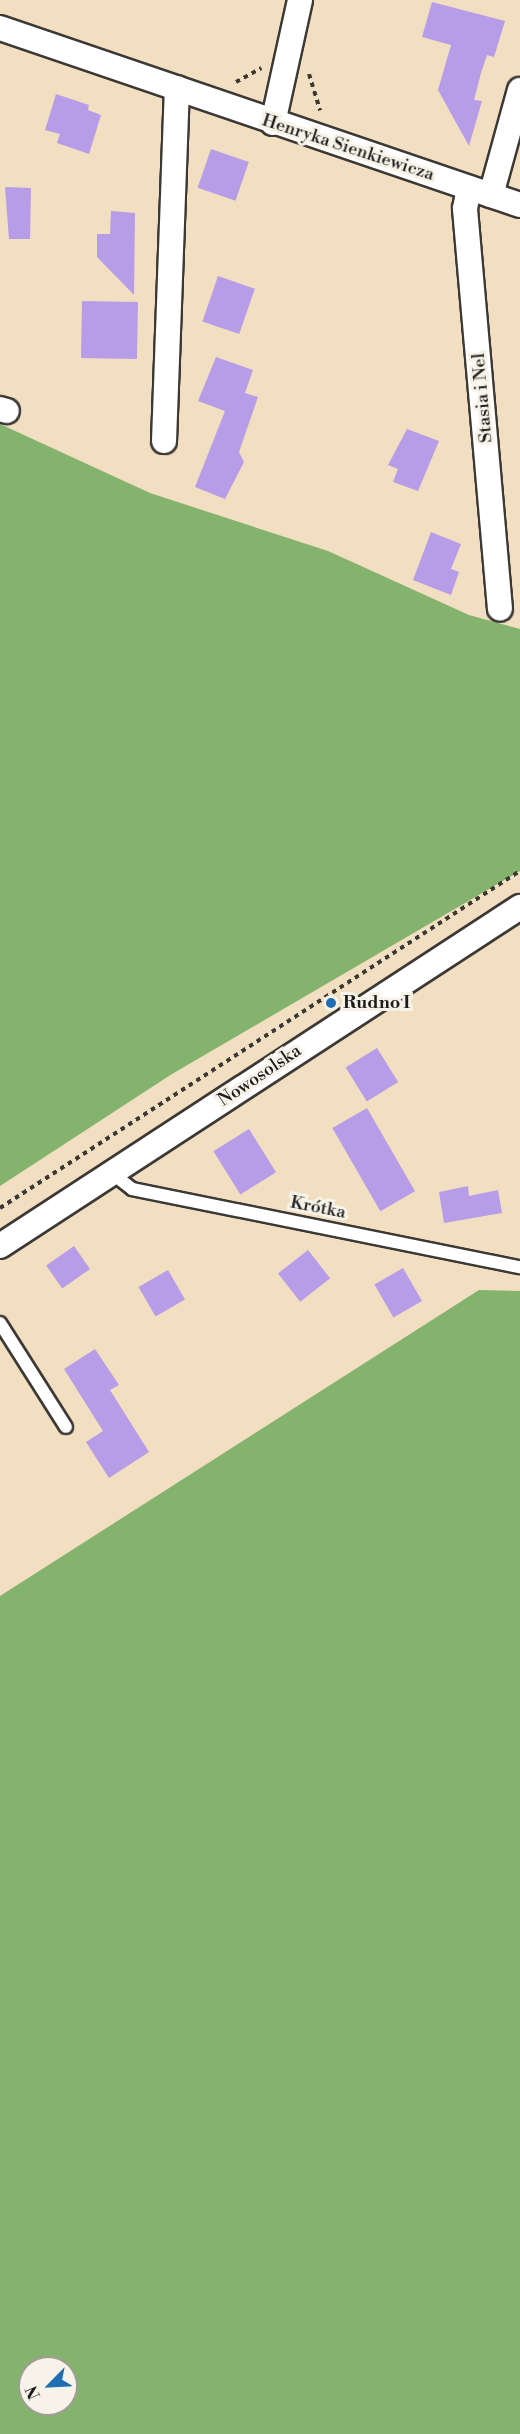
<!DOCTYPE html>
<meta charset="utf-8">
<style>
body{margin:0}
#map{position:relative;width:520px;height:2434px;overflow:hidden;background:#f2dec0;font-family:"Libre Bodoni",serif}
div>[style]{position:absolute}
.forest>*{inset:0;background:#84b36d}
.building>*{inset:0;background:#b79de8;transform-origin:0 0}
.path>*{height:4px;margin-top:-2px;transform-origin:0;background:repeating-linear-gradient(90deg,#3c3935 0 4.5px,transparent 0 9px)}
.roads{filter:drop-shadow(2px 0 #3c3935) drop-shadow(-2px 0 #3c3935) drop-shadow(0 2px #3c3935) drop-shadow(0 -2px #3c3935)}
.lane>*{height:12px;margin:-6px;padding:0 6px;transform-origin:6px;border-radius:6px;background:#fff}
.street>*{height:24px;margin:-12px;padding:0 12px;transform-origin:12px;border-radius:12px;background:#fff}
.dots>*{width:16px;height:16px;translate:-50% -50%;box-sizing:border-box;border:3px solid #f7f3e8;border-radius:50%}
span{translate:-50% -50%;white-space:nowrap;text-align:center;line-height:1.15;-webkit-text-stroke:6px #f7f3e8;paint-order:stroke}
.street-label{font-size:18px;color:#1c1c1c}
.poi-label{font-size:18px;color:#1c1c1c;font-weight:700}
.left{translate:0 -50%;text-align:left}
.north{position:absolute;left:18px;top:2356px;width:60px;height:60px;box-sizing:border-box;background:#f7f3e8;border:2px solid #9f9d96;border-radius:50%;rotate:246deg;font-size:16px;font-weight:700;line-height:24px;text-align:center;color:#1c1c1c}
.north::after{content:'';display:block;margin:auto;width:21px;height:27px;background:#1f6fb2;clip-path:polygon(50% 0,100% 100%,50% 72%,0 100%)}
</style>
<div id="map">
<div class="forest">
<i style="clip-path:polygon(0 424px,150px 493px,328px 551px,469px 615px,520px 629px,520px 871px,172px 1074px,0 1186px)"></i>
<i style="clip-path:polygon(evenodd,479px 1290px,520px 1291px,520px 2434px,0 2434px,0 1596px,479px 1290px,30px 2368px,66px 2368px,66px 2404px,30px 2404px,30px 2368px)"></i>
</div>
<div class="building">
<i style="clip-path:polygon(432px 2px,505px 21px,494px 57px,487px 55px,481px 73px,474px 100px,482px 101px,469px 146px,438px 90px,451px 45px,422px 37px)"></i>
<i style="clip-path:polygon(56px 94px,89px 105px,88px 110px,101px 115px,89px 154px,57px 143px,60px 134px,45px 130px)"></i>
<i style="left:211px;top:149px;width:40px;height:41px;rotate:19deg"></i>
<i style="clip-path:polygon(5px 187px,31px 188px,30px 239px,9px 239px)"></i>
<i style="clip-path:polygon(111px 211px,135px 213px,134px 295px,97px 257px,97px 234px,110px 234px)"></i>
<i style="left:218px;top:276px;width:39px;height:48px;rotate:19deg"></i>
<i style="left:82px;top:301px;width:56px;height:57px;rotate:1deg"></i>
<i style="clip-path:polygon(216px 357px,253px 370px,245px 393px,258px 397px,239px 452px,244px 462px,225px 499px,195px 487px,225px 411px,198px 401px)"></i>
<i style="clip-path:polygon(407px 429px,439px 441px,418px 491px,393px 482px,398px 469px,388px 465px)"></i>
<i style="clip-path:polygon(431px 532px,461px 544px,451px 569px,459px 572px,451px 595px,413px 580px)"></i>
<i style="left:377px;top:1048px;width:40px;height:37px;rotate:58deg"></i>
<i style="left:367px;top:1108px;width:96px;height:40px;rotate:60deg"></i>
<i style="left:249px;top:1129px;width:51px;height:42px;rotate:58deg"></i>
<i style="clip-path:polygon(468px 1186px,469px 1196px,498px 1190px,502px 1213px,444px 1223px,439px 1192px)"></i>
<i style="left:74px;top:1246px;width:28px;height:34px;rotate:55deg"></i>
<i style="left:308px;top:1250px;width:36px;height:38px;rotate:52deg"></i>
<i style="left:403px;top:1268px;width:38px;height:33px;rotate:60deg"></i>
<i style="left:168px;top:1270px;width:34px;height:34px;rotate:60deg"></i>
<i style="clip-path:polygon(95px 1349px,119px 1385px,110px 1390px,149px 1452px,109px 1478px,86px 1442px,103px 1431px,64px 1369px)"></i>
</div>
<div class="path">
<i style="left:309px;top:74px;width:38px;rotate:73deg"></i>
<i style="left:236px;top:82px;width:29px;rotate:-29deg"></i>
<i style="left:0;top:1208px;width:620px;rotate:-32.95deg"></i>
</div>
<div class="roads">
<div class="lane">
<i style="left:113px;top:1174px;width:24px;rotate:38deg"></i>
<i style="left:132px;top:1189px;width:396px;rotate:11.4deg"></i>
<i style="left:0;top:1323px;width:123px;rotate:57.6deg"></i>
</div>
<div class="street">
<i style="left:0;top:28px;width:549px;rotate:18.8deg"></i>
<i style="left:273px;top:123px;width:126px;rotate:-77.6deg"></i>
<i style="left:469px;top:188px;width:21px;rotate:101deg"></i>
<i style="left:465px;top:209px;width:401px;rotate:85deg"></i>
<i style="left:491px;top:195px;width:109px;rotate:-74.6deg"></i>
<i style="left:0;top:409px;width:7px;rotate:16deg"></i>
<i style="left:164px;top:441px;width:353px;rotate:-87.9deg"></i>
<i style="left:0;top:1246px;width:621px;rotate:-33.1deg"></i>
</div>
</div>
<div class="dots">
<i style="left:331px;top:1003px;background:#1f6fb2"></i>
</div>
<div class="street-label">
<span style="left:348px;top:148px;rotate:18deg">Henryka Sienkiewicza</span>
<span style="left:483px;top:398px;rotate:-95deg">Stasia i Nel</span>
<span style="left:260px;top:1076px;rotate:-34deg">Nowosolska</span>
<span style="left:318px;top:1208px;rotate:11deg">Krótka</span>
</div>
<div class="poi-label">
<span class="left" style="left:343px;top:1003px">Rudno I</span>
</div>
<div class="north">N</div>
</div>
